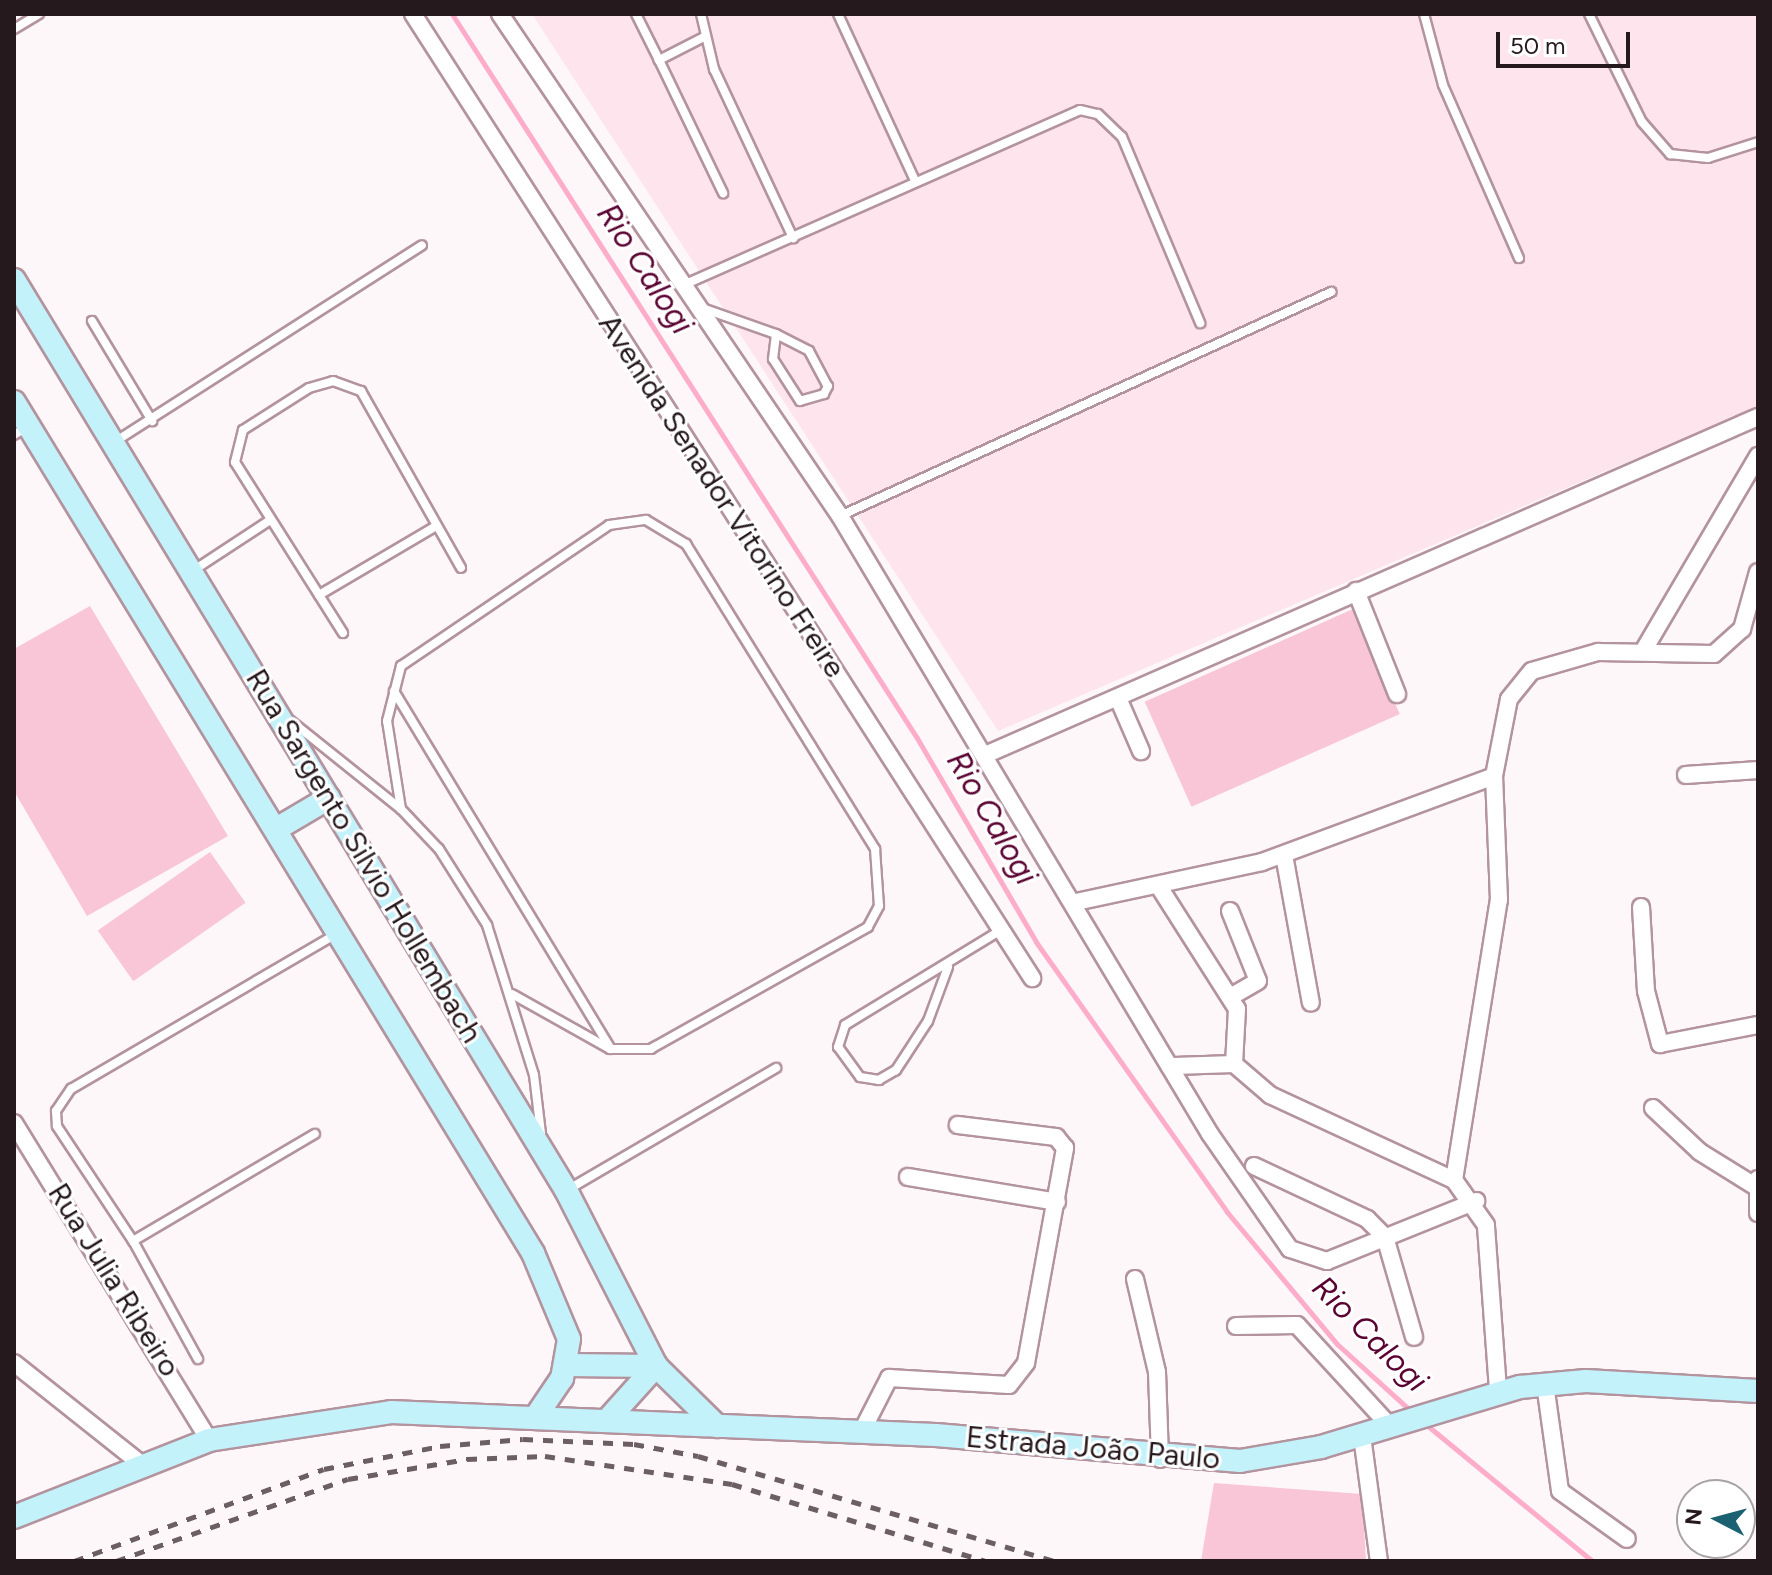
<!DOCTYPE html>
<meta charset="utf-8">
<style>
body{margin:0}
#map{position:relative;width:1772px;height:1575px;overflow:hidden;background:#fef7f9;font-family:Figtree,sans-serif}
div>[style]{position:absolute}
.built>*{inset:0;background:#fee4ec}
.green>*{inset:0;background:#f9c6d7;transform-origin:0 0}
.stream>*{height:5px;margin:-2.5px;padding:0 2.5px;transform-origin:2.5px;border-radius:2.5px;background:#fdadca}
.roads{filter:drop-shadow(2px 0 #b3939e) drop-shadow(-2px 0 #b3939e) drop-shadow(0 2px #b3939e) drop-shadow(0 -2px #b3939e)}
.lane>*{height:8px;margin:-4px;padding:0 4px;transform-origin:4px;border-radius:4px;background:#fff}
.street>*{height:16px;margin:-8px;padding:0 8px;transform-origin:8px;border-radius:8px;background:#fff}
.secondary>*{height:22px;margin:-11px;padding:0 11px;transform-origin:11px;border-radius:11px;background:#c4f2fb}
.rail>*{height:5px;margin-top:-2.5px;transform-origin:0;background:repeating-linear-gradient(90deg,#6b5f63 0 10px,transparent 0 20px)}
span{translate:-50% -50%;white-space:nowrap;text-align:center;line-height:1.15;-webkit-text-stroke:6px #fff;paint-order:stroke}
.street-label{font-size:30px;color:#26191e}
.water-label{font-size:32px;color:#5a0231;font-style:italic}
.frame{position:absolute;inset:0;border:16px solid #26191e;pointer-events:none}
.north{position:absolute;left:1676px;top:1479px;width:80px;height:80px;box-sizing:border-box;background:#fff;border:2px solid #a8a3a5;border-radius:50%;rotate:276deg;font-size:22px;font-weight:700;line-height:32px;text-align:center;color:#26191e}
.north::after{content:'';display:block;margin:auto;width:28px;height:36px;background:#1a6271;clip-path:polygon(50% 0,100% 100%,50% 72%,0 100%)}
.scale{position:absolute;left:1496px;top:32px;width:134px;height:36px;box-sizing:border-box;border:4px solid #26191e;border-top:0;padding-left:10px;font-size:24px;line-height:28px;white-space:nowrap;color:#26191e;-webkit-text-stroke:6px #fff;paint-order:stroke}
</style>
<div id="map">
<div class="built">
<i style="clip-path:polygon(532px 14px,1758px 14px,1758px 406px,998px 731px)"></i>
</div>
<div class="green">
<i style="clip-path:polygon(90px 606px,228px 836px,87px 916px,14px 791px,14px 649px)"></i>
<i style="left:1353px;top:609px;width:115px;height:228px;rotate:66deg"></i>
<i style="left:210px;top:852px;width:62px;height:137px;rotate:55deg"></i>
<i style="clip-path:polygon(1214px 1483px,1362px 1494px,1366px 1561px,1201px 1561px)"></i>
</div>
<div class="stream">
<i style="left:452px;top:14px;width:860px;rotate:57.29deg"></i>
<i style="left:917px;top:738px;width:236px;rotate:59.7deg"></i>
<i style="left:1036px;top:942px;width:331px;rotate:54.7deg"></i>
<i style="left:1227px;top:1212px;width:172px;rotate:50.2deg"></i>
<i style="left:1337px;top:1344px;width:101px;rotate:42.2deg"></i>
<i style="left:1423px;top:1422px;width:219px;rotate:39.4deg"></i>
</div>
<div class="roads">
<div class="lane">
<i style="left:636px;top:14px;width:51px;rotate:63.4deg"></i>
<i style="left:701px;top:14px;width:57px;rotate:76.7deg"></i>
<i style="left:714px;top:69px;width:187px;rotate:64.9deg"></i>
<i style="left:838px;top:14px;width:184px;rotate:65.2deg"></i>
<i style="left:1424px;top:14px;width:73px;rotate:75deg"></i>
<i style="left:1443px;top:85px;width:189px;rotate:66.3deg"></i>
<i style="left:1589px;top:14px;width:120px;rotate:63.9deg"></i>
<i style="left:1642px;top:122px;width:43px;rotate:48.8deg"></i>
<i style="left:1670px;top:154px;width:38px;rotate:6deg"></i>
<i style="left:1708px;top:158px;width:52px;rotate:-17.7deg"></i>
<i style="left:14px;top:29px;width:29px;rotate:-31deg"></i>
<i style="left:704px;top:37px;width:51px;rotate:152.9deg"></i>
<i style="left:659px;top:60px;width:148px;rotate:64.3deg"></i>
<i style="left:688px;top:283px;width:428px;rotate:-23.8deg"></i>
<i style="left:1080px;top:110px;width:18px;rotate:13deg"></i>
<i style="left:1098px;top:114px;width:33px;rotate:44deg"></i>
<i style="left:1122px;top:137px;width:202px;rotate:67.2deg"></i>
<i style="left:705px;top:309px;width:75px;rotate:19.4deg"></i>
<i style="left:776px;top:334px;width:37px;rotate:27deg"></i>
<i style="left:809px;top:351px;width:40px;rotate:62deg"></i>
<i style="left:828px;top:386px;width:9px;rotate:117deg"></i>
<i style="left:824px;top:394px;width:25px;rotate:164deg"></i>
<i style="left:800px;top:401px;width:50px;rotate:-122.7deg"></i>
<i style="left:773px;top:359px;width:25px;rotate:-83deg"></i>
<i style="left:92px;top:321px;width:117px;rotate:59deg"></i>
<i style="left:14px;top:435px;width:17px;rotate:-33deg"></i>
<i style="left:116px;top:441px;width:363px;rotate:-32.6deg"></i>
<i style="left:840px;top:516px;width:540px;rotate:-24.52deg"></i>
<i style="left:194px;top:570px;width:91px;rotate:-33.3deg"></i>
<i style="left:319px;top:595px;width:136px;rotate:-30.5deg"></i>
<i style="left:343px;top:633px;width:202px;rotate:-122.3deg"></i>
<i style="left:235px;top:462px;width:33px;rotate:-76deg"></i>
<i style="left:243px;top:430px;width:78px;rotate:-32.5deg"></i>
<i style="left:309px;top:388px;width:25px;rotate:-16deg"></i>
<i style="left:333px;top:381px;width:30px;rotate:20deg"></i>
<i style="left:361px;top:391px;width:203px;rotate:60.5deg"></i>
<i style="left:394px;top:691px;width:415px;rotate:58.8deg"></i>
<i style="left:291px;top:721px;width:141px;rotate:38.7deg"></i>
<i style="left:401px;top:809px;width:55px;rotate:46.5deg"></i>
<i style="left:439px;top:849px;width:90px;rotate:57.7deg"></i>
<i style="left:487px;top:925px;width:157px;rotate:72.6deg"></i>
<i style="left:534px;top:1075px;width:59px;rotate:83.2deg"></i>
<i style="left:401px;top:809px;width:89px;rotate:-99deg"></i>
<i style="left:387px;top:721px;width:57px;rotate:-75.7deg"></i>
<i style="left:401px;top:666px;width:251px;rotate:-34.1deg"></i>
<i style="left:609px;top:525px;width:37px;rotate:-8deg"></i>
<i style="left:646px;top:520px;width:47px;rotate:31deg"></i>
<i style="left:686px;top:544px;width:359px;rotate:58.2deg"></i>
<i style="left:875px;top:849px;width:57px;rotate:86deg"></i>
<i style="left:879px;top:906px;width:24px;rotate:118deg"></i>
<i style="left:868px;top:927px;width:249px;rotate:150.7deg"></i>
<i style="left:651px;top:1049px;width:41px;rotate:180deg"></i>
<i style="left:610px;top:1049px;width:112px;rotate:-150.7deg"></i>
<i style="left:948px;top:967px;width:58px;rotate:110.3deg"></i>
<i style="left:928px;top:1021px;width:59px;rotate:123.1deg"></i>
<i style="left:896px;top:1070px;width:20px;rotate:150deg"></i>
<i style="left:879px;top:1080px;width:19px;rotate:-171deg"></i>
<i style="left:860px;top:1077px;width:37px;rotate:-126deg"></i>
<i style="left:838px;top:1047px;width:23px;rotate:-72deg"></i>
<i style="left:845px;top:1025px;width:183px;rotate:-31.3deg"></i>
<i style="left:569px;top:1189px;width:240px;rotate:-30.3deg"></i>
<i style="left:133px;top:1241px;width:211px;rotate:-30.5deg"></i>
<i style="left:198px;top:1359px;width:135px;rotate:-118.8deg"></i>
<i style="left:133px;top:1241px;width:138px;rotate:-123.5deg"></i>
<i style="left:57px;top:1126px;width:15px;rotate:-94deg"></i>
<i style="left:56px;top:1111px;width:27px;rotate:-56deg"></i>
<i style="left:71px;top:1089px;width:306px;rotate:-30.3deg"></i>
</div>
<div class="street">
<i style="left:413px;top:14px;width:1146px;rotate:57.29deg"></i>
<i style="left:500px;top:14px;width:606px;rotate:55.89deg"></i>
<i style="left:840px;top:516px;width:720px;rotate:59.09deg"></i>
<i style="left:1210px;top:1134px;width:140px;rotate:55.2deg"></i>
<i style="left:1290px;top:1249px;width:39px;rotate:18deg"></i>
<i style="left:1327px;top:1261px;width:161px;rotate:-21.9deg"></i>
<i style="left:1356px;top:591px;width:111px;rotate:68.3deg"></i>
<i style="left:1645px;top:648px;width:223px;rotate:-59.5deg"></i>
<i style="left:1118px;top:698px;width:58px;rotate:66.5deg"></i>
<i style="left:985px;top:755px;width:844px;rotate:-23.62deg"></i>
<i style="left:1686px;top:775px;width:72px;rotate:-4deg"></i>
<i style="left:1284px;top:855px;width:150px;rotate:79.7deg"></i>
<i style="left:1158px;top:885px;width:147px;rotate:57.5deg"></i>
<i style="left:1237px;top:1009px;width:55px;rotate:93.1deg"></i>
<i style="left:1076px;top:902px;width:190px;rotate:-12.1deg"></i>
<i style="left:1262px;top:862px;width:247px;rotate:-20.3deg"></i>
<i style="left:1641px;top:907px;width:84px;rotate:86.6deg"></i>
<i style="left:1646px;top:991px;width:55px;rotate:75.2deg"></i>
<i style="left:1660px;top:1044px;width:100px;rotate:-11deg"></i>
<i style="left:1230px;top:911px;width:75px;rotate:68.2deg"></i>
<i style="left:1258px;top:981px;width:32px;rotate:150deg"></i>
<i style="left:1174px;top:1066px;width:60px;rotate:-1.9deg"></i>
<i style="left:1234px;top:1064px;width:48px;rotate:40.7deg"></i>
<i style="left:1270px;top:1095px;width:203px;rotate:24.8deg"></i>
<i style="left:1653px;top:1108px;width:64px;rotate:43.1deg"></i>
<i style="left:1700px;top:1152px;width:68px;rotate:31.8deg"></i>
<i style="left:14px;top:1123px;width:372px;rotate:58.4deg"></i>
<i style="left:1254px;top:1166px;width:125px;rotate:25.1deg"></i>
<i style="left:1367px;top:1219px;width:25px;rotate:45deg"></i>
<i style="left:1385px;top:1237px;width:104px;rotate:73.8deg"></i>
<i style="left:908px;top:1177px;width:151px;rotate:9.5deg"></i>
<i style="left:1758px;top:1179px;width:34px;rotate:90deg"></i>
<i style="left:1135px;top:1279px;width:96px;rotate:76.7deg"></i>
<i style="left:1157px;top:1372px;width:87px;rotate:88deg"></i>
<i style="left:1236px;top:1326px;width:61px;rotate:-0.9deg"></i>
<i style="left:1297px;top:1325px;width:137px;rotate:47.4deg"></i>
<i style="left:14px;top:1363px;width:162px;rotate:38.5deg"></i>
<i style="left:1545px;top:1384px;width:108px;rotate:82deg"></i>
<i style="left:1560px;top:1491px;width:82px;rotate:35.6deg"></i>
<i style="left:1498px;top:1390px;width:165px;rotate:-94.2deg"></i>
<i style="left:1486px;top:1225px;width:55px;rotate:-125.4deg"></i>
<i style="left:1454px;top:1180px;width:284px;rotate:-80.9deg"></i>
<i style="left:1499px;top:900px;width:124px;rotate:-92.3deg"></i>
<i style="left:1494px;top:776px;width:78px;rotate:-79deg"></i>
<i style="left:1509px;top:699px;width:36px;rotate:-51deg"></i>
<i style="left:1532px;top:671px;width:69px;rotate:-16.1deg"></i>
<i style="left:1598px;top:652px;width:116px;rotate:1deg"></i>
<i style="left:1714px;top:654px;width:38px;rotate:-42deg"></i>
<i style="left:1742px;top:629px;width:59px;rotate:-74.3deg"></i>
<i style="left:861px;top:1433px;width:62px;rotate:-63deg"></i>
<i style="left:889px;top:1378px;width:120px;rotate:3.3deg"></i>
<i style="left:1009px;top:1385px;width:28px;rotate:-52deg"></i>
<i style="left:1026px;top:1363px;width:219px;rotate:-79.7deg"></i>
<i style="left:1065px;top:1148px;width:14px;rotate:-129deg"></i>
<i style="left:1056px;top:1137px;width:99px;rotate:-173deg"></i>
<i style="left:1362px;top:1436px;width:126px;rotate:82.3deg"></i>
</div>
<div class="secondary">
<i style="left:14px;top:280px;width:1064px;rotate:58.76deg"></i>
<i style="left:566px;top:1190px;width:198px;rotate:62.9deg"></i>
<i style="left:656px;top:1366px;width:86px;rotate:44.5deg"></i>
<i style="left:14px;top:402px;width:997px;rotate:58.62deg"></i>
<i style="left:533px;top:1253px;width:93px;rotate:67.3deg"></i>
<i style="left:569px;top:1339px;width:40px;rotate:100deg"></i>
<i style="left:562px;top:1378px;width:41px;rotate:124.1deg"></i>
<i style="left:278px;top:828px;width:59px;rotate:-30.5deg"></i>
<i style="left:567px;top:1365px;width:89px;rotate:0.6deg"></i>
<i style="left:610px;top:1417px;width:69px;rotate:-48deg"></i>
<i style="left:14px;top:1517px;width:210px;rotate:-21.5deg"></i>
<i style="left:209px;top:1440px;width:184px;rotate:-8.7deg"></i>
<i style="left:391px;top:1412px;width:545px;rotate:2.42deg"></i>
<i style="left:936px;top:1435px;width:305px;rotate:4.9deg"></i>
<i style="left:1240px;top:1461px;width:82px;rotate:-9.8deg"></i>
<i style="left:1321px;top:1447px;width:208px;rotate:-16.8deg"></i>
<i style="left:1520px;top:1387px;width:66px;rotate:-5.2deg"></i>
<i style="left:1586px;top:1381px;width:172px;rotate:3.3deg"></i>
</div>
</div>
<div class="rail">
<i style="left:74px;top:1561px;width:266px;rotate:-20.2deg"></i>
<i style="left:324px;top:1469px;width:118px;rotate:-11.2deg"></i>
<i style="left:440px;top:1446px;width:83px;rotate:-4.8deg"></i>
<i style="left:523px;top:1439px;width:111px;rotate:2.6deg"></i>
<i style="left:634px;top:1444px;width:65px;rotate:10.6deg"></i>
<i style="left:698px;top:1456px;width:372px;rotate:16.4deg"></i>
<i style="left:116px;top:1561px;width:246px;rotate:-19.5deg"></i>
<i style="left:348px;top:1479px;width:121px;rotate:-9.5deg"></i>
<i style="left:467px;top:1459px;width:78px;rotate:-2.2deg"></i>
<i style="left:545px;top:1456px;width:189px;rotate:8.5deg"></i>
<i style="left:732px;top:1484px;width:264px;rotate:16.9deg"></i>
</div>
<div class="street-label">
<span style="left:722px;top:496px;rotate:57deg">Avenida Senador Vitorino Freire</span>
<span style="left:364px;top:856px;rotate:59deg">Rua Sargento Silvio Hollembach</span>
<span style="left:114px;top:1280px;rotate:58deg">Rua Julia Ribeiro</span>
<span style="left:1093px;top:1448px;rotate:5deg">Estrada João Paulo</span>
</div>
<div class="water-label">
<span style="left:645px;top:269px;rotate:57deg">Rio Calogi</span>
<span style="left:992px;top:818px;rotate:60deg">Rio Calogi</span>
<span style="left:1370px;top:1334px;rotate:45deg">Rio Calogi</span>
</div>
<div class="frame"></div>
<div class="north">N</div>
<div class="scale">50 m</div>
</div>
